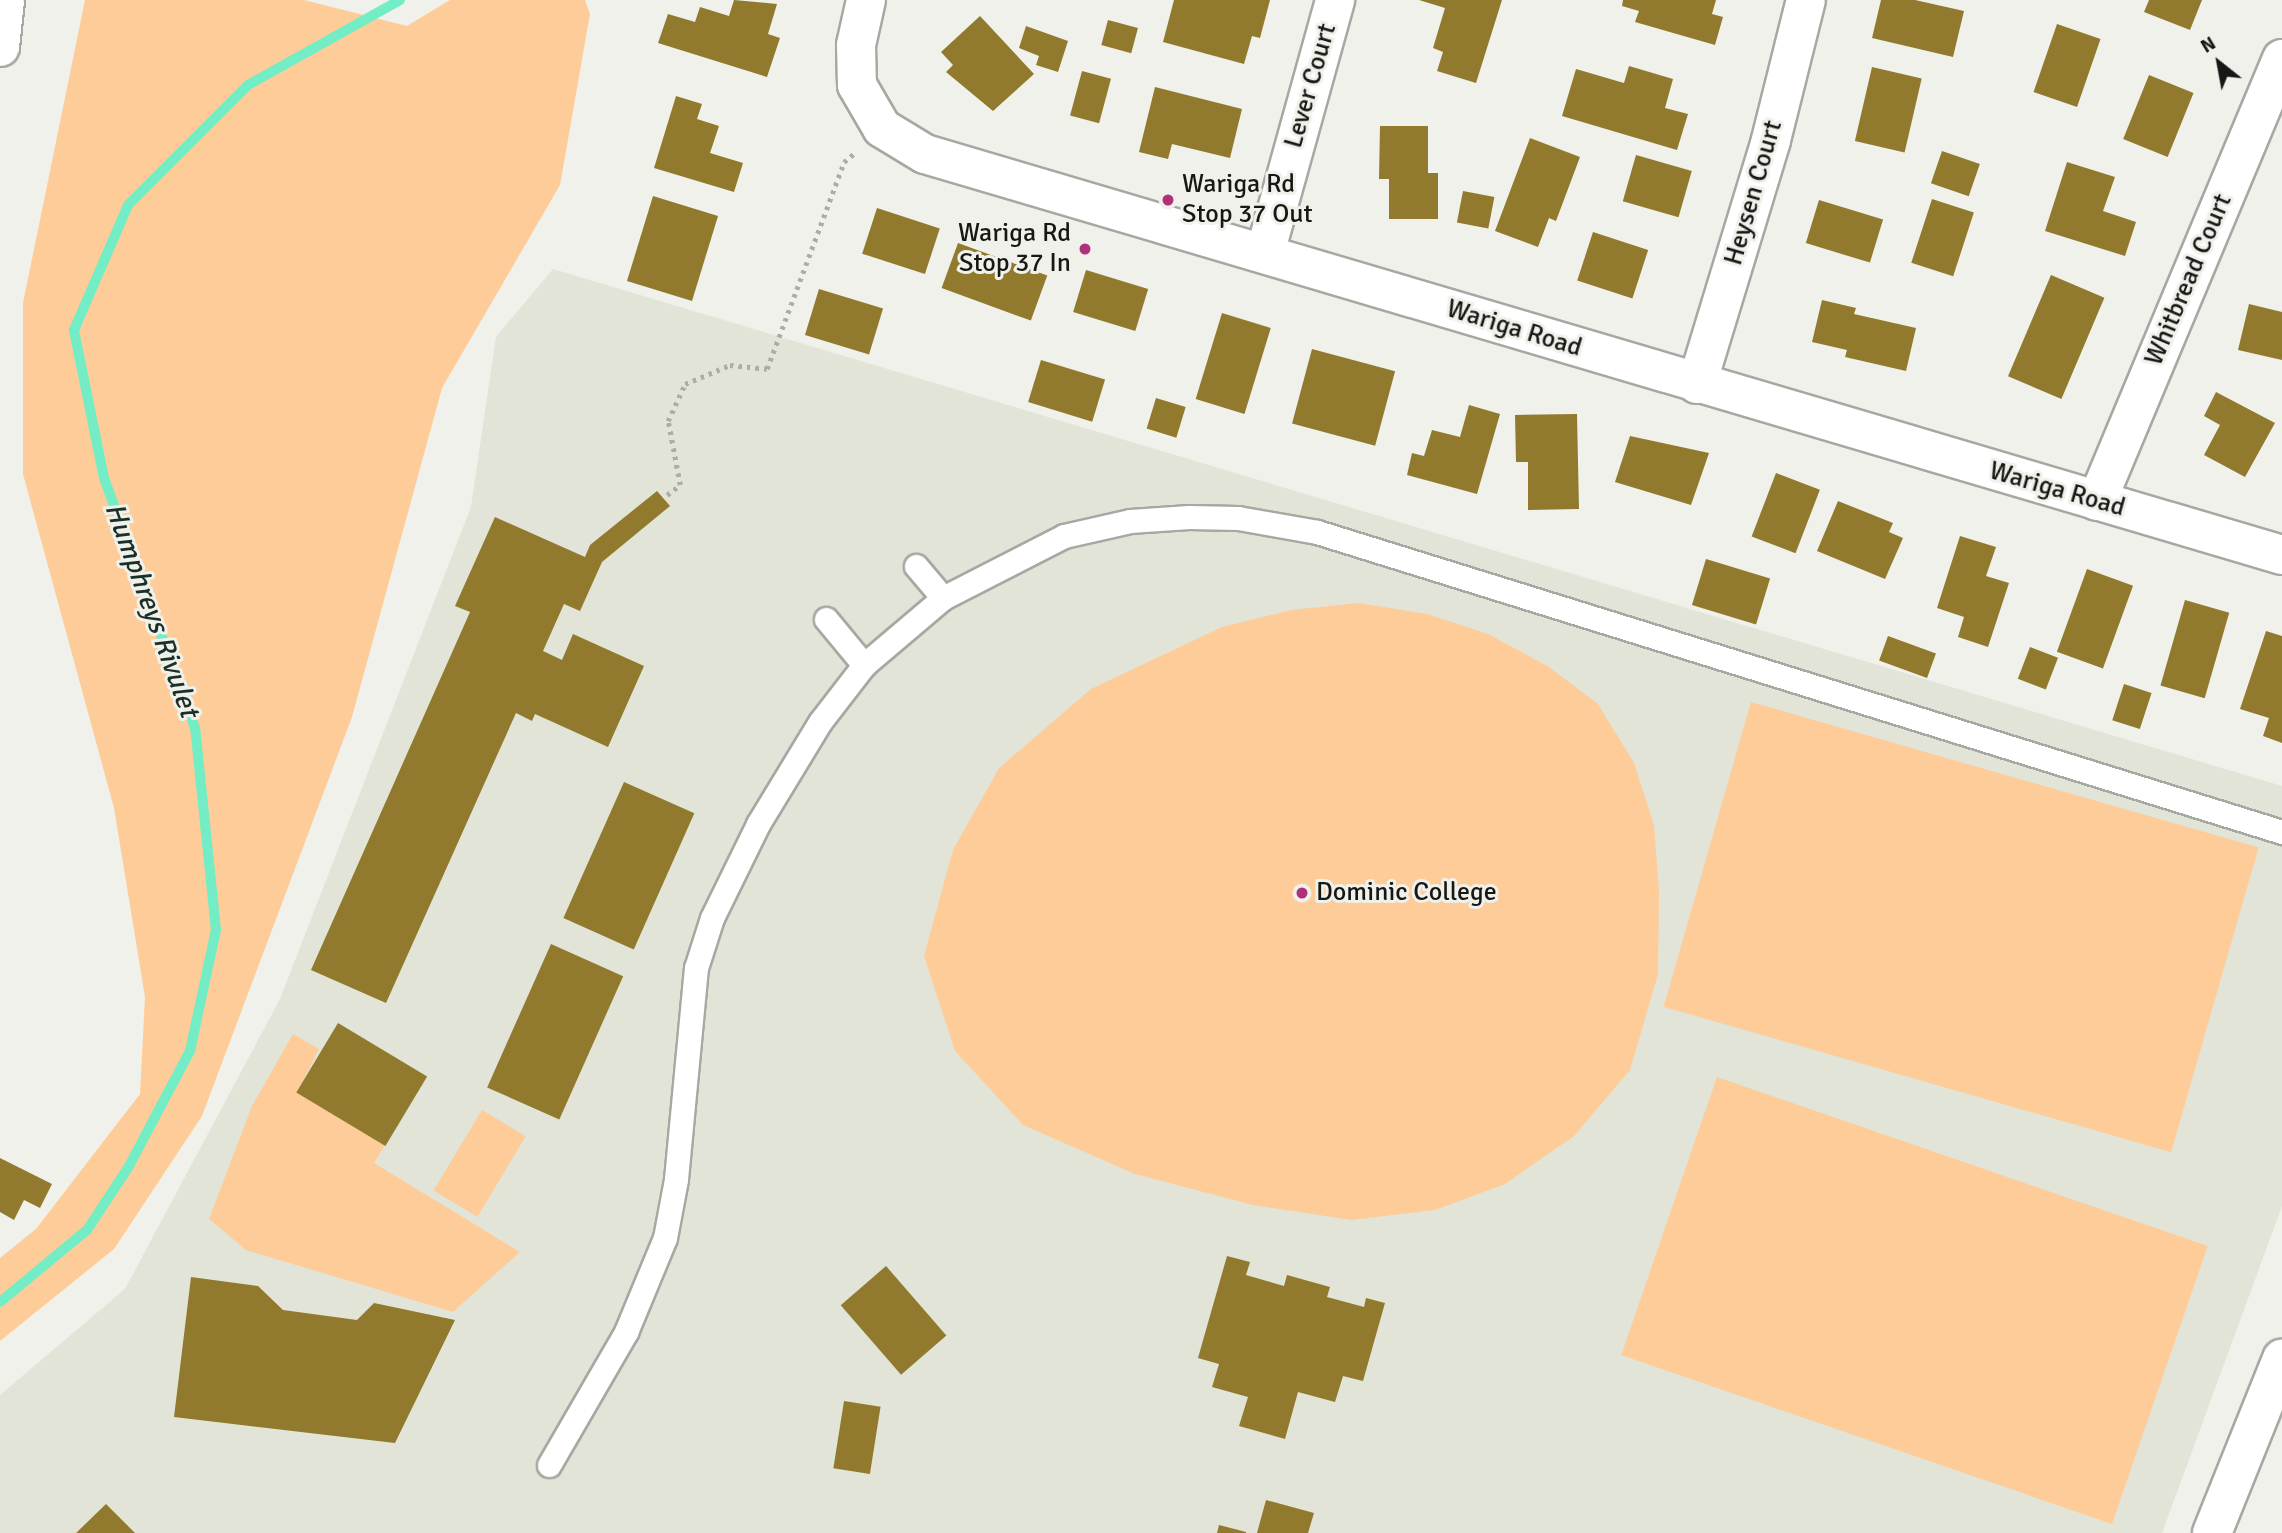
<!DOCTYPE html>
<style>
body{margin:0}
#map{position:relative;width:2282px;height:1533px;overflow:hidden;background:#eff1ea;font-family:Signika,sans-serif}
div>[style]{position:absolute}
.built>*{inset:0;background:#e1e4d7}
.green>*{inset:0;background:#fecc99;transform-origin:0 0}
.stream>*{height:10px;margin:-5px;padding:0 5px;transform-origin:5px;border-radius:5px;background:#73edc6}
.building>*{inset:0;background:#917a2d;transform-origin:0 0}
.path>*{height:4.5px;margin-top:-2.25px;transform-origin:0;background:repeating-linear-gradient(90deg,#acada8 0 3.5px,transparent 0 8.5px)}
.roads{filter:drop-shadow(2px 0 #a6a8a2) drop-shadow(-2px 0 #a6a8a2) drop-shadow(0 2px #a6a8a2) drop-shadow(0 -2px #a6a8a2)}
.service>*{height:23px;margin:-11.5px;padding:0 11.5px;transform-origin:11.5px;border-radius:11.5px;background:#fff}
.minor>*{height:38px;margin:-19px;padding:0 19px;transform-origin:19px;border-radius:19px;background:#fff}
.dots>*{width:19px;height:19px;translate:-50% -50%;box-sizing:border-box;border:4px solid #eff1ea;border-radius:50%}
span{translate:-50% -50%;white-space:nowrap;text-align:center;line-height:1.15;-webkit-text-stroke:6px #eff1ea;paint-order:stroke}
.street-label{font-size:26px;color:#171715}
.poi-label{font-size:26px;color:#171715}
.left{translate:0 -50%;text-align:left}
.right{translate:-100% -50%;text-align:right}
.water-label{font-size:28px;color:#192f27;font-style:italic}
.north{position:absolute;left:2184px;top:28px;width:70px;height:70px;-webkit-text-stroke:5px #eff1ea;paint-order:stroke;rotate:329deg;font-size:19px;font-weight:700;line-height:28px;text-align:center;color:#171715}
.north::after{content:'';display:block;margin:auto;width:24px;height:32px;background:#171715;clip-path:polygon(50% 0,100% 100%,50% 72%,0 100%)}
</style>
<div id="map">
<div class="built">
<i style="clip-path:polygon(553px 269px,2282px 786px,2282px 1206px,2162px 1533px,0 1533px,0 1395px,125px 1289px,280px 999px,471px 507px,496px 337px)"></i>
</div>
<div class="green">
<i style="clip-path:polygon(85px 0,304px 0,407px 26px,450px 0,585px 0,590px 14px,560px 185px,442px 388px,352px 717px,202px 1116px,114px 1249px,0 1341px,0 1258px,36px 1229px,140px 1094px,145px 997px,114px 808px,23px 474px,23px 303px)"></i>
<i style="clip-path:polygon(1358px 603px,1427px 614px,1488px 634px,1549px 667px,1598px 704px,1634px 763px,1654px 825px,1659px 891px,1658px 974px,1630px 1070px,1574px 1136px,1505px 1184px,1435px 1210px,1351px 1220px,1253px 1205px,1135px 1174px,1023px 1125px,955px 1051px,924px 956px,953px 850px,999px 768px,1091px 689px,1222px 627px,1291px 610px)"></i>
<i style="left:1751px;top:702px;width:528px;height:317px;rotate:16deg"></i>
<i style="clip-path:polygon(293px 1034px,319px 1049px,297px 1093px,385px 1145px,374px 1163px,520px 1252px,453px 1312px,246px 1250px,209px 1219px,252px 1106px)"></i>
<i style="left:1717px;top:1077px;width:519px;height:294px;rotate:19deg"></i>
<i style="left:482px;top:1110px;width:51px;height:94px;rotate:31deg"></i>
</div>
<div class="stream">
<i style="left:0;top:1302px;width:113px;rotate:-39.6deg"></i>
<i style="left:87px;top:1230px;width:77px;rotate:-56.7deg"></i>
<i style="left:129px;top:1166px;width:130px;rotate:-62.1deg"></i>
<i style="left:190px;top:1051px;width:124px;rotate:-77.9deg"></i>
<i style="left:216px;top:930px;width:203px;rotate:-95.9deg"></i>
<i style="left:195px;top:728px;width:266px;rotate:-110deg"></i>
<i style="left:104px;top:478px;width:151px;rotate:-101.5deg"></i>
<i style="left:74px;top:330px;width:136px;rotate:-66.6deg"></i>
<i style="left:128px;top:205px;width:170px;rotate:-45deg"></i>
<i style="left:248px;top:85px;width:174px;rotate:-29.2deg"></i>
</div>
<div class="building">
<i style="clip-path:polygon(734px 0,777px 4px,768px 34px,780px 38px,767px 77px,658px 43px,668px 14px,695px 22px,700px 7px,729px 16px)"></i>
<i style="clip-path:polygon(1174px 0,1270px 0,1260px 38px,1252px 36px,1244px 64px,1163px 42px)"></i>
<i style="clip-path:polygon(1419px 0,1502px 0,1476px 83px,1437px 71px,1443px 52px,1433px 48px,1445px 8px)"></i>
<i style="clip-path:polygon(1623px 0,1716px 0,1712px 14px,1723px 17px,1715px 45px,1635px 22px,1639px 11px,1622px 6px)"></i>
<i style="clip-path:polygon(1881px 0,1915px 0,1964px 11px,1953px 57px,1872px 38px)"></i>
<i style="clip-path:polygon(2149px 0,2202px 0,2190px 30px,2144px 12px)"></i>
<i style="clip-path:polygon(980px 16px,1034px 74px,993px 111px,946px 72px,953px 65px,941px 52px)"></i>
<i style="left:1108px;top:20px;width:31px;height:26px;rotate:15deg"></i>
<i style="left:2057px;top:24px;width:46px;height:72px;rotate:19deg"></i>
<i style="clip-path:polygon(1026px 26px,1068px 41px,1058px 72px,1036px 65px,1039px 56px,1019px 48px)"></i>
<i style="clip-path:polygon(1629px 66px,1673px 79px,1665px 108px,1688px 114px,1677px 150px,1562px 116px,1576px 69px,1624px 83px)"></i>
<i style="left:1872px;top:67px;width:51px;height:76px;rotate:13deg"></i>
<i style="left:1082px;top:71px;width:30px;height:46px;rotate:15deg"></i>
<i style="left:2149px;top:75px;width:48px;height:69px;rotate:22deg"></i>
<i style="clip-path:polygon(1155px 87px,1242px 109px,1230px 158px,1172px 144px,1168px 159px,1139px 152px)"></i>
<i style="clip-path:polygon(676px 96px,702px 104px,697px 119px,719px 126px,710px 153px,743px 163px,734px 192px,654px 168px)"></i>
<i style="clip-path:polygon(1380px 126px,1428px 126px,1428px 173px,1438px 173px,1438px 219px,1389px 219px,1389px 179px,1379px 179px)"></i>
<i style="clip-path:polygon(1530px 138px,1580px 157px,1556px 221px,1549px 218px,1538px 247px,1495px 231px)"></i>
<i style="left:1942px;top:151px;width:40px;height:34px;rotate:19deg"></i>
<i style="left:1636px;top:155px;width:58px;height:48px;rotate:16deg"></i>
<i style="clip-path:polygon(2067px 162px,2115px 177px,2103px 211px,2136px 222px,2125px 256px,2045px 231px)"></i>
<i style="left:1463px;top:191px;width:32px;height:32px;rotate:11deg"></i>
<i style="left:653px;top:196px;width:68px;height:89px;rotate:17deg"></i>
<i style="left:1932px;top:199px;width:44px;height:67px;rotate:18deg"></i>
<i style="left:1819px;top:200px;width:67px;height:45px;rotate:17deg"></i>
<i style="left:877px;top:208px;width:66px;height:48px;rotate:18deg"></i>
<i style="left:1593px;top:232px;width:58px;height:51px;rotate:18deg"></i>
<i style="left:958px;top:243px;width:95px;height:48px;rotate:20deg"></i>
<i style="left:1086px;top:270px;width:65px;height:44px;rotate:17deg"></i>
<i style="left:2051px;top:275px;width:58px;height:110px;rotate:23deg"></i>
<i style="left:819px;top:289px;width:67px;height:48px;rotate:17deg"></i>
<i style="clip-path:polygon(1822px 300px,1856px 308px,1854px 314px,1916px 328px,1906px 371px,1845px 357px,1847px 350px,1812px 342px)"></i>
<i style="clip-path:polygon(2249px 304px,2282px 312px,2282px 360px,2238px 350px)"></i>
<i style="left:1222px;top:313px;width:51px;height:90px;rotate:17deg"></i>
<i style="left:1312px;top:349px;width:86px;height:77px;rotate:15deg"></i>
<i style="left:1041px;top:360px;width:67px;height:44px;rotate:17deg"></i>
<i style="clip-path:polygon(2216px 392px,2275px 423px,2245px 477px,2204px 455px,2220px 425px,2204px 416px)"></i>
<i style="left:1156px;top:398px;width:31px;height:32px;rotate:17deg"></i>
<i style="clip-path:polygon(1469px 405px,1500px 414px,1477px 494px,1407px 475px,1412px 453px,1424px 456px,1432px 430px,1460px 437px)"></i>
<i style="clip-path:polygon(1577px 414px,1579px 509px,1528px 510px,1528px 462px,1516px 462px,1515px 415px)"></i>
<i style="clip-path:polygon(1630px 436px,1709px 453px,1691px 505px,1615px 482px)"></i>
<i style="left:1776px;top:473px;width:47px;height:68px;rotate:21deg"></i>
<i style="clip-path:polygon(657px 491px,670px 506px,602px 562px,580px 611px,564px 604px,543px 651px,562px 660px,573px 634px,644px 666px,608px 747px,535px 714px,532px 721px,516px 713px,386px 1003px,311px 970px,470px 612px,455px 606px,495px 517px,585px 557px,590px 545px)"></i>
<i style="clip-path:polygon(1838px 501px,1893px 523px,1889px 532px,1903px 538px,1885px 579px,1817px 551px)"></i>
<i style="clip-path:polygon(1960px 536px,1996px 547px,1986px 576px,2009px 583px,1988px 647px,1958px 637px,1964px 617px,1937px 608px)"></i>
<i style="left:1706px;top:559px;width:67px;height:48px;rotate:17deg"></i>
<i style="left:2087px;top:569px;width:49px;height:88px;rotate:20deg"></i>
<i style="left:2185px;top:600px;width:46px;height:89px;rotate:16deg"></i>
<i style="clip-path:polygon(2266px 631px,2282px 636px,2282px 743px,2263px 736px,2269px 718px,2240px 709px)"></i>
<i style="left:1888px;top:636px;width:51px;height:26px;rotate:20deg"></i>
<i style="left:2030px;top:647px;width:30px;height:34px;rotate:21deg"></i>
<i style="left:2124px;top:684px;width:29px;height:38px;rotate:18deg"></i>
<i style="left:624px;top:782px;width:77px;height:149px;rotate:24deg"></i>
<i style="left:551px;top:944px;width:79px;height:157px;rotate:24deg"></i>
<i style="left:338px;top:1023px;width:104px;height:81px;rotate:31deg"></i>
<i style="clip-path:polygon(0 1158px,52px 1184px,40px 1208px,24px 1200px,14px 1220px,0 1212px)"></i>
<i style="clip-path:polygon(1227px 1256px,1250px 1262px,1246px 1275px,1284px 1286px,1287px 1275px,1330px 1287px,1327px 1297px,1364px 1307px,1366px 1298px,1385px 1303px,1363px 1381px,1343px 1376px,1335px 1402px,1298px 1392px,1285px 1439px,1239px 1426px,1248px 1397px,1212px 1387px,1219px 1364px,1198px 1358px)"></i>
<i style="left:886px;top:1266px;width:92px;height:60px;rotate:49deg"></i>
<i style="clip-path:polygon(191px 1277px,258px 1286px,283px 1310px,357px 1320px,374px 1303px,455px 1320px,395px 1443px,174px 1417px)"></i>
<i style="left:844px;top:1401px;width:37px;height:68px;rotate:9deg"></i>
<i style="clip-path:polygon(1266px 1500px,1314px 1513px,1308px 1533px,1257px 1533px)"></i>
<i style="clip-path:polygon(106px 1504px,135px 1533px,76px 1533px)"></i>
<i style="clip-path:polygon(1219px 1525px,1246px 1532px,1246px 1533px,1217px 1533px)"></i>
</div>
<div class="path">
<i style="left:667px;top:495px;width:16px;rotate:-38deg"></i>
<i style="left:680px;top:485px;width:65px;rotate:-100.6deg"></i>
<i style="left:668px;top:421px;width:41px;rotate:-65.3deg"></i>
<i style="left:685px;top:384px;width:49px;rotate:-22.9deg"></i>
<i style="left:730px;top:365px;width:37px;rotate:6deg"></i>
<i style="left:767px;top:369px;width:221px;rotate:-69.6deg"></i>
<i style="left:844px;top:162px;width:16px;rotate:-40deg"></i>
</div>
<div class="roads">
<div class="service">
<i style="left:916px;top:566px;width:42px;rotate:49.8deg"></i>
<i style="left:826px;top:619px;width:60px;rotate:50.4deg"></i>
<i style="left:549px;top:1465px;width:154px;rotate:-59.9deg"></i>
<i style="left:626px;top:1332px;width:102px;rotate:-67.5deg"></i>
<i style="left:665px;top:1238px;width:60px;rotate:-79.4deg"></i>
<i style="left:676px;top:1179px;width:212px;rotate:-84.6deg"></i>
<i style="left:696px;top:968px;width:52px;rotate:-72.3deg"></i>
<i style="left:712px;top:918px;width:105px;rotate:-63.9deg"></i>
<i style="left:758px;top:824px;width:119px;rotate:-58.7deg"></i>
<i style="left:820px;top:722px;width:72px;rotate:-52.3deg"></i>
<i style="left:864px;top:665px;width:104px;rotate:-40.3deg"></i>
<i style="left:943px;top:598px;width:136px;rotate:-27.1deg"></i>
<i style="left:1064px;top:536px;width:68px;rotate:-12.8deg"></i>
<i style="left:1130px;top:521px;width:59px;rotate:-3.9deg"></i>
<i style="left:1189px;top:517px;width:49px;rotate:1.2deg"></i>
<i style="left:1238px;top:518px;width:80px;rotate:10deg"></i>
<i style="left:1317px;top:532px;width:1011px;rotate:17.27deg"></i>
</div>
<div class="minor">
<i style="left:866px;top:0;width:46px;rotate:102.5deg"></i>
<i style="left:856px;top:45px;width:40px;rotate:88.6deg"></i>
<i style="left:857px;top:85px;width:50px;rotate:59.8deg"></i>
<i style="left:882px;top:128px;width:50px;rotate:31.2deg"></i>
<i style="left:925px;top:154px;width:1415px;rotate:16.46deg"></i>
<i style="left:0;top:47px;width:47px;rotate:-83.9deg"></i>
<i style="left:1265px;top:253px;width:263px;rotate:-74.5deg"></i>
<i style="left:1697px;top:384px;width:255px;rotate:-73.1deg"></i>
<i style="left:1771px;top:140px;width:144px;rotate:-76deg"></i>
<i style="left:2097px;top:501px;width:479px;rotate:-67.3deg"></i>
<i style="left:2212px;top:1533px;width:188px;rotate:-68.1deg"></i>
</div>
</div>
<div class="dots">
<i style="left:1168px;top:200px;background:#b0307b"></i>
<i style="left:1085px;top:249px;background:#b0307b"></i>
<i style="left:1302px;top:893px;background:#b0307b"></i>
</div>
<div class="street-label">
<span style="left:1311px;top:86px;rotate:-74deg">Lever Court</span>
<span style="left:1754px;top:193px;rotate:-74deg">Heysen Court</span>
<span style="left:2189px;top:280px;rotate:-67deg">Whitbread Court</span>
<span style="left:1514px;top:329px;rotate:17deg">Wariga Road</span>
<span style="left:2057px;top:490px;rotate:16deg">Wariga Road</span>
</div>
<div class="poi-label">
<span class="left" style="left:1182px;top:200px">Wariga Rd<br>Stop 37 Out</span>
<span class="right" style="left:1071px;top:249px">Wariga Rd<br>Stop 37 In</span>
<span class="left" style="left:1316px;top:893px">Dominic College</span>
</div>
<div class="water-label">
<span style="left:152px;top:610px;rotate:70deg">Humphreys Rivulet</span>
</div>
<div class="north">N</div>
</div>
